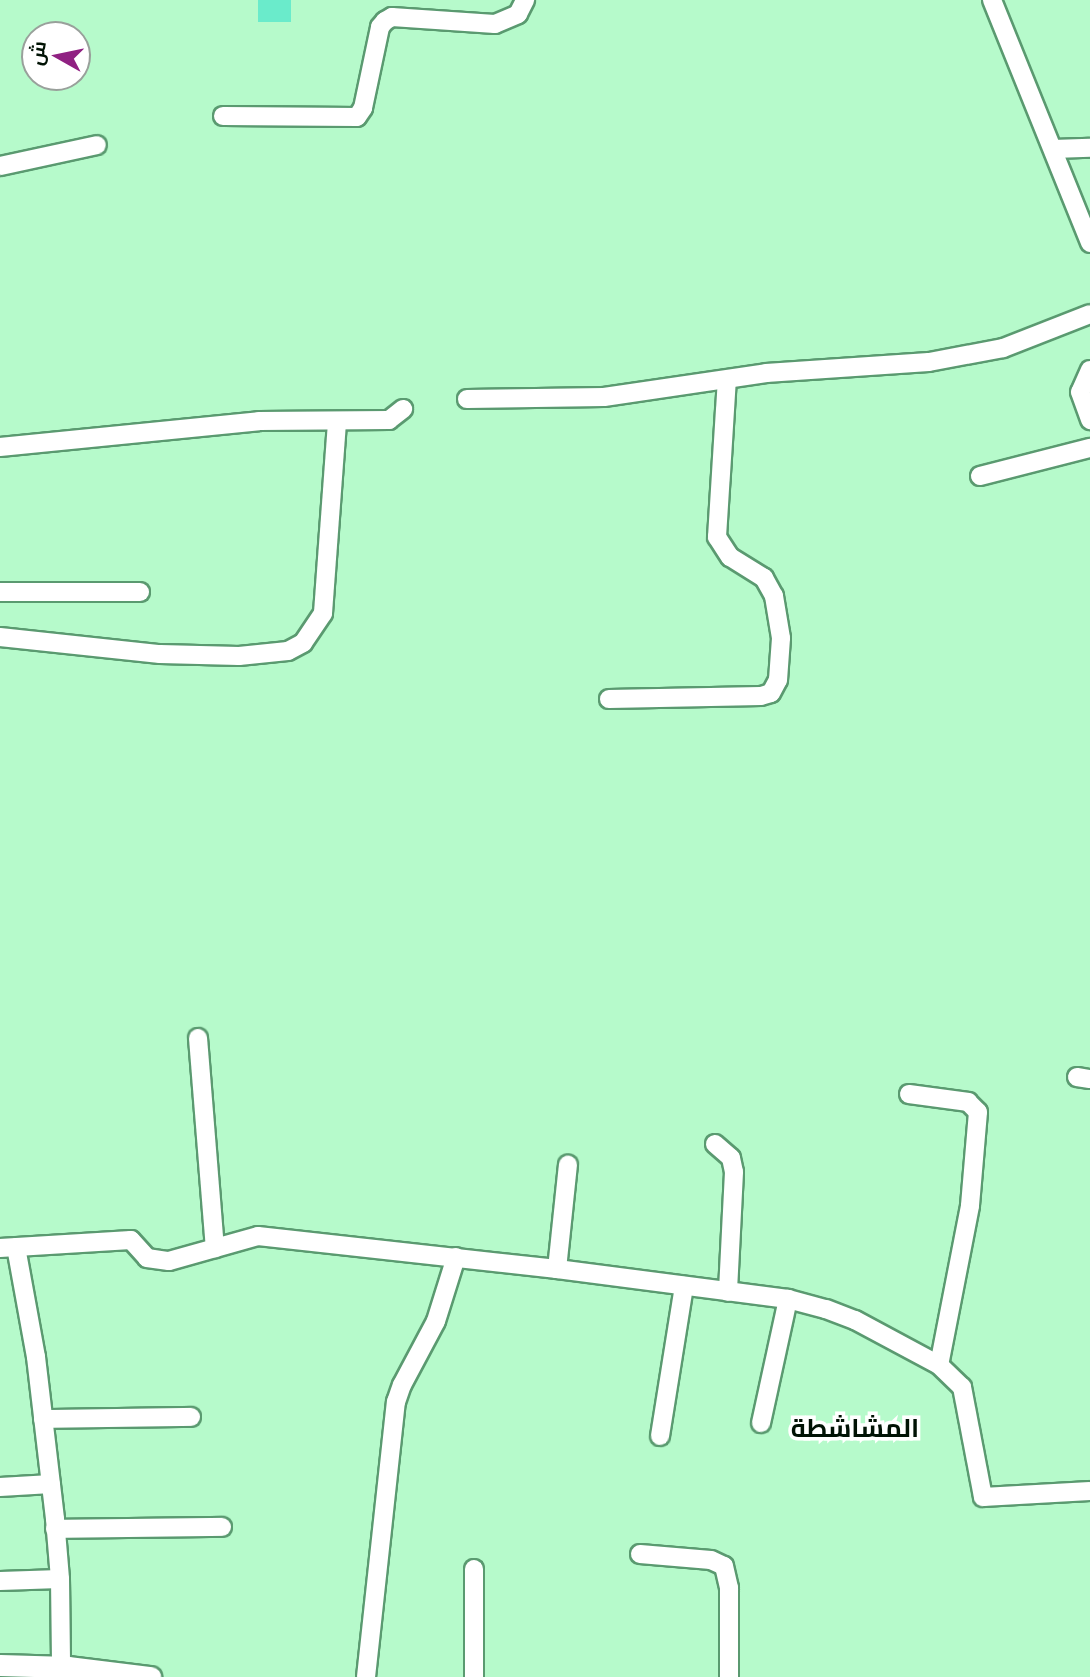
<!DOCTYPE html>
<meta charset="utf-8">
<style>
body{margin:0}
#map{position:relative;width:1090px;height:1677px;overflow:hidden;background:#b6facb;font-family:"Noto Serif",Cairo,serif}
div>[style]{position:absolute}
.building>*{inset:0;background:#6aebcb;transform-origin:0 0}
.roads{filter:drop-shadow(2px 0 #5a9a70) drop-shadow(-2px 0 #5a9a70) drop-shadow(0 2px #5a9a70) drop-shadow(0 -2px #5a9a70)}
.minor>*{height:18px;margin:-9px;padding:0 9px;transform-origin:9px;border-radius:9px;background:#fff}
.major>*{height:21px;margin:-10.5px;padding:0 10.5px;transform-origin:10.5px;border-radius:10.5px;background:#fff}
span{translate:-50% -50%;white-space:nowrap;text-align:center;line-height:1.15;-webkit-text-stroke:7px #fff;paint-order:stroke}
.district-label{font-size:26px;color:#001204;font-weight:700}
.north{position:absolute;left:21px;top:21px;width:70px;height:70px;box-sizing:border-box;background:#fff;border:2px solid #99a09b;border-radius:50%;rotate:279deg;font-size:19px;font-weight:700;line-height:28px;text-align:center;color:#001204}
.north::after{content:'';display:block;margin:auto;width:24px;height:32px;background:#902182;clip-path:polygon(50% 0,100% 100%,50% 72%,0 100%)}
</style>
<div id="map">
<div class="building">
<i style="left:258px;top:0;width:33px;height:22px"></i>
</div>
<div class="roads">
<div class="minor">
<i style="left:992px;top:0;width:262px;rotate:68deg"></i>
<i style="left:223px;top:116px;width:134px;rotate:0.4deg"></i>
<i style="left:357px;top:117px;width:11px;rotate:-56deg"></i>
<i style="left:363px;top:108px;width:83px;rotate:-78.1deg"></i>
<i style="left:380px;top:27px;width:8px;rotate:-50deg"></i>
<i style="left:385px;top:21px;width:8px;rotate:-30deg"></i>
<i style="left:392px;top:17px;width:103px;rotate:3.9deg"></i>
<i style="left:495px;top:24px;width:25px;rotate:-23deg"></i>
<i style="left:518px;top:14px;width:16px;rotate:-63deg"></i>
<i style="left:1053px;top:149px;width:37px;rotate:-2deg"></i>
<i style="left:0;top:166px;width:99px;rotate:-12.2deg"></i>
<i style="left:1090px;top:370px;width:24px;rotate:114deg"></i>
<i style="left:1080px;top:392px;width:30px;rotate:70deg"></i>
<i style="left:467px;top:399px;width:137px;rotate:-0.8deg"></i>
<i style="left:604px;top:397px;width:164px;rotate:-8.4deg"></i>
<i style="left:766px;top:373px;width:163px;rotate:-3.9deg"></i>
<i style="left:929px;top:362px;width:75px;rotate:-10.7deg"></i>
<i style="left:1003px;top:348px;width:93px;rotate:-21.3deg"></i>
<i style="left:0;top:447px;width:260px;rotate:-5.7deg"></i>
<i style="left:259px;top:421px;width:130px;rotate:-0.4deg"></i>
<i style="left:389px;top:420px;width:18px;rotate:-38deg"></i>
<i style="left:980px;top:476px;width:114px;rotate:-14.3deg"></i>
<i style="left:0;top:592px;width:140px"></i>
<i style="left:0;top:637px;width:161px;rotate:6.1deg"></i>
<i style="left:160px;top:654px;width:79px;rotate:1.5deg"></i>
<i style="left:239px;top:656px;width:49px;rotate:-5.8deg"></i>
<i style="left:288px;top:651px;width:17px;rotate:-28deg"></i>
<i style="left:303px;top:643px;width:36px;rotate:-56deg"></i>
<i style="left:323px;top:613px;width:192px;rotate:-85.8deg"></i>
<i style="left:609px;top:699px;width:152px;rotate:-1.1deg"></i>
<i style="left:761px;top:696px;width:10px;rotate:-17deg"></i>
<i style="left:771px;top:693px;width:15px;rotate:-62deg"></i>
<i style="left:778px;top:680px;width:42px;rotate:-85.9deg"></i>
<i style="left:781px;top:638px;width:43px;rotate:-99.5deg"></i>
<i style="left:774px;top:596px;width:21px;rotate:-119deg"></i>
<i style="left:764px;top:578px;width:40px;rotate:-148deg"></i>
<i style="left:730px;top:557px;width:24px;rotate:-123deg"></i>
<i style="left:717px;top:537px;width:157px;rotate:-86.4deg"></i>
<i style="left:198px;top:1038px;width:211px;rotate:85.4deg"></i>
<i style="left:1077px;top:1077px;width:13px;rotate:9deg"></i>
<i style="left:909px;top:1094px;width:60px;rotate:7.7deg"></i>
<i style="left:968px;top:1102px;width:14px;rotate:45deg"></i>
<i style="left:978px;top:1112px;width:94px;rotate:94.9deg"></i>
<i style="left:970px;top:1206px;width:162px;rotate:101deg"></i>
<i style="left:715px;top:1144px;width:21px;rotate:41deg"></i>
<i style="left:731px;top:1158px;width:14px;rotate:78deg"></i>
<i style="left:734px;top:1172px;width:120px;rotate:92.9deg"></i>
<i style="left:16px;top:1247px;width:112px;rotate:79.7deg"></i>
<i style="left:36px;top:1357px;width:163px;rotate:83.3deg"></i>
<i style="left:55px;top:1519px;width:60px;rotate:85.2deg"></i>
<i style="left:60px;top:1579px;width:88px;rotate:89.3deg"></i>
<i style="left:0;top:1248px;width:131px;rotate:-3.5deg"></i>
<i style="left:131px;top:1240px;width:24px;rotate:48deg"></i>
<i style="left:147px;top:1258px;width:22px;rotate:8deg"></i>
<i style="left:169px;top:1261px;width:92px;rotate:-15.7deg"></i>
<i style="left:258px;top:1236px;width:301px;rotate:6.3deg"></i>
<i style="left:557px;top:1269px;width:233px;rotate:7.4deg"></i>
<i style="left:788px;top:1299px;width:39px;rotate:15deg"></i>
<i style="left:826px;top:1309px;width:31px;rotate:21deg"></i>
<i style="left:855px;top:1320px;width:95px;rotate:28.2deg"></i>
<i style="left:939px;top:1365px;width:32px;rotate:44deg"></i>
<i style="left:962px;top:1387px;width:112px;rotate:79.2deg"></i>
<i style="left:983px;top:1497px;width:107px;rotate:-3.2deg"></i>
<i style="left:557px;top:1269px;width:105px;rotate:-84deg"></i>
<i style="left:43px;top:1419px;width:148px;rotate:-0.8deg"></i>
<i style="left:761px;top:1423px;width:127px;rotate:-77.7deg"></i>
<i style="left:660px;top:1436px;width:152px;rotate:-80.9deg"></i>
<i style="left:0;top:1487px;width:51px;rotate:-3.4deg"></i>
<i style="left:55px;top:1529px;width:167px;rotate:-0.7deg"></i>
<i style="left:640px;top:1554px;width:71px;rotate:4.8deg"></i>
<i style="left:711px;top:1560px;width:14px;rotate:25deg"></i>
<i style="left:724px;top:1566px;width:23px;rotate:77deg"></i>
<i style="left:729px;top:1588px;width:89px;rotate:90deg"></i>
<i style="left:0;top:1581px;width:60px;rotate:-1.9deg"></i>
<i style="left:366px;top:1677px;width:277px;rotate:-83.8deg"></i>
<i style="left:396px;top:1402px;width:18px;rotate:-71deg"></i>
<i style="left:402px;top:1385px;width:72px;rotate:-62deg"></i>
<i style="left:436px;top:1321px;width:67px;rotate:-72.6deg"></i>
<i style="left:474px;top:1677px;width:108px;rotate:-90deg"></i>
</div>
<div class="major">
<i style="left:0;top:1665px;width:68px;rotate:1.7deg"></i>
<i style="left:68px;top:1667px;width:83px;rotate:7deg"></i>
</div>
</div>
<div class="district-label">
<span style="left:855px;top:1428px">المشاشطة</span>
</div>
<div class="north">ش</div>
</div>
